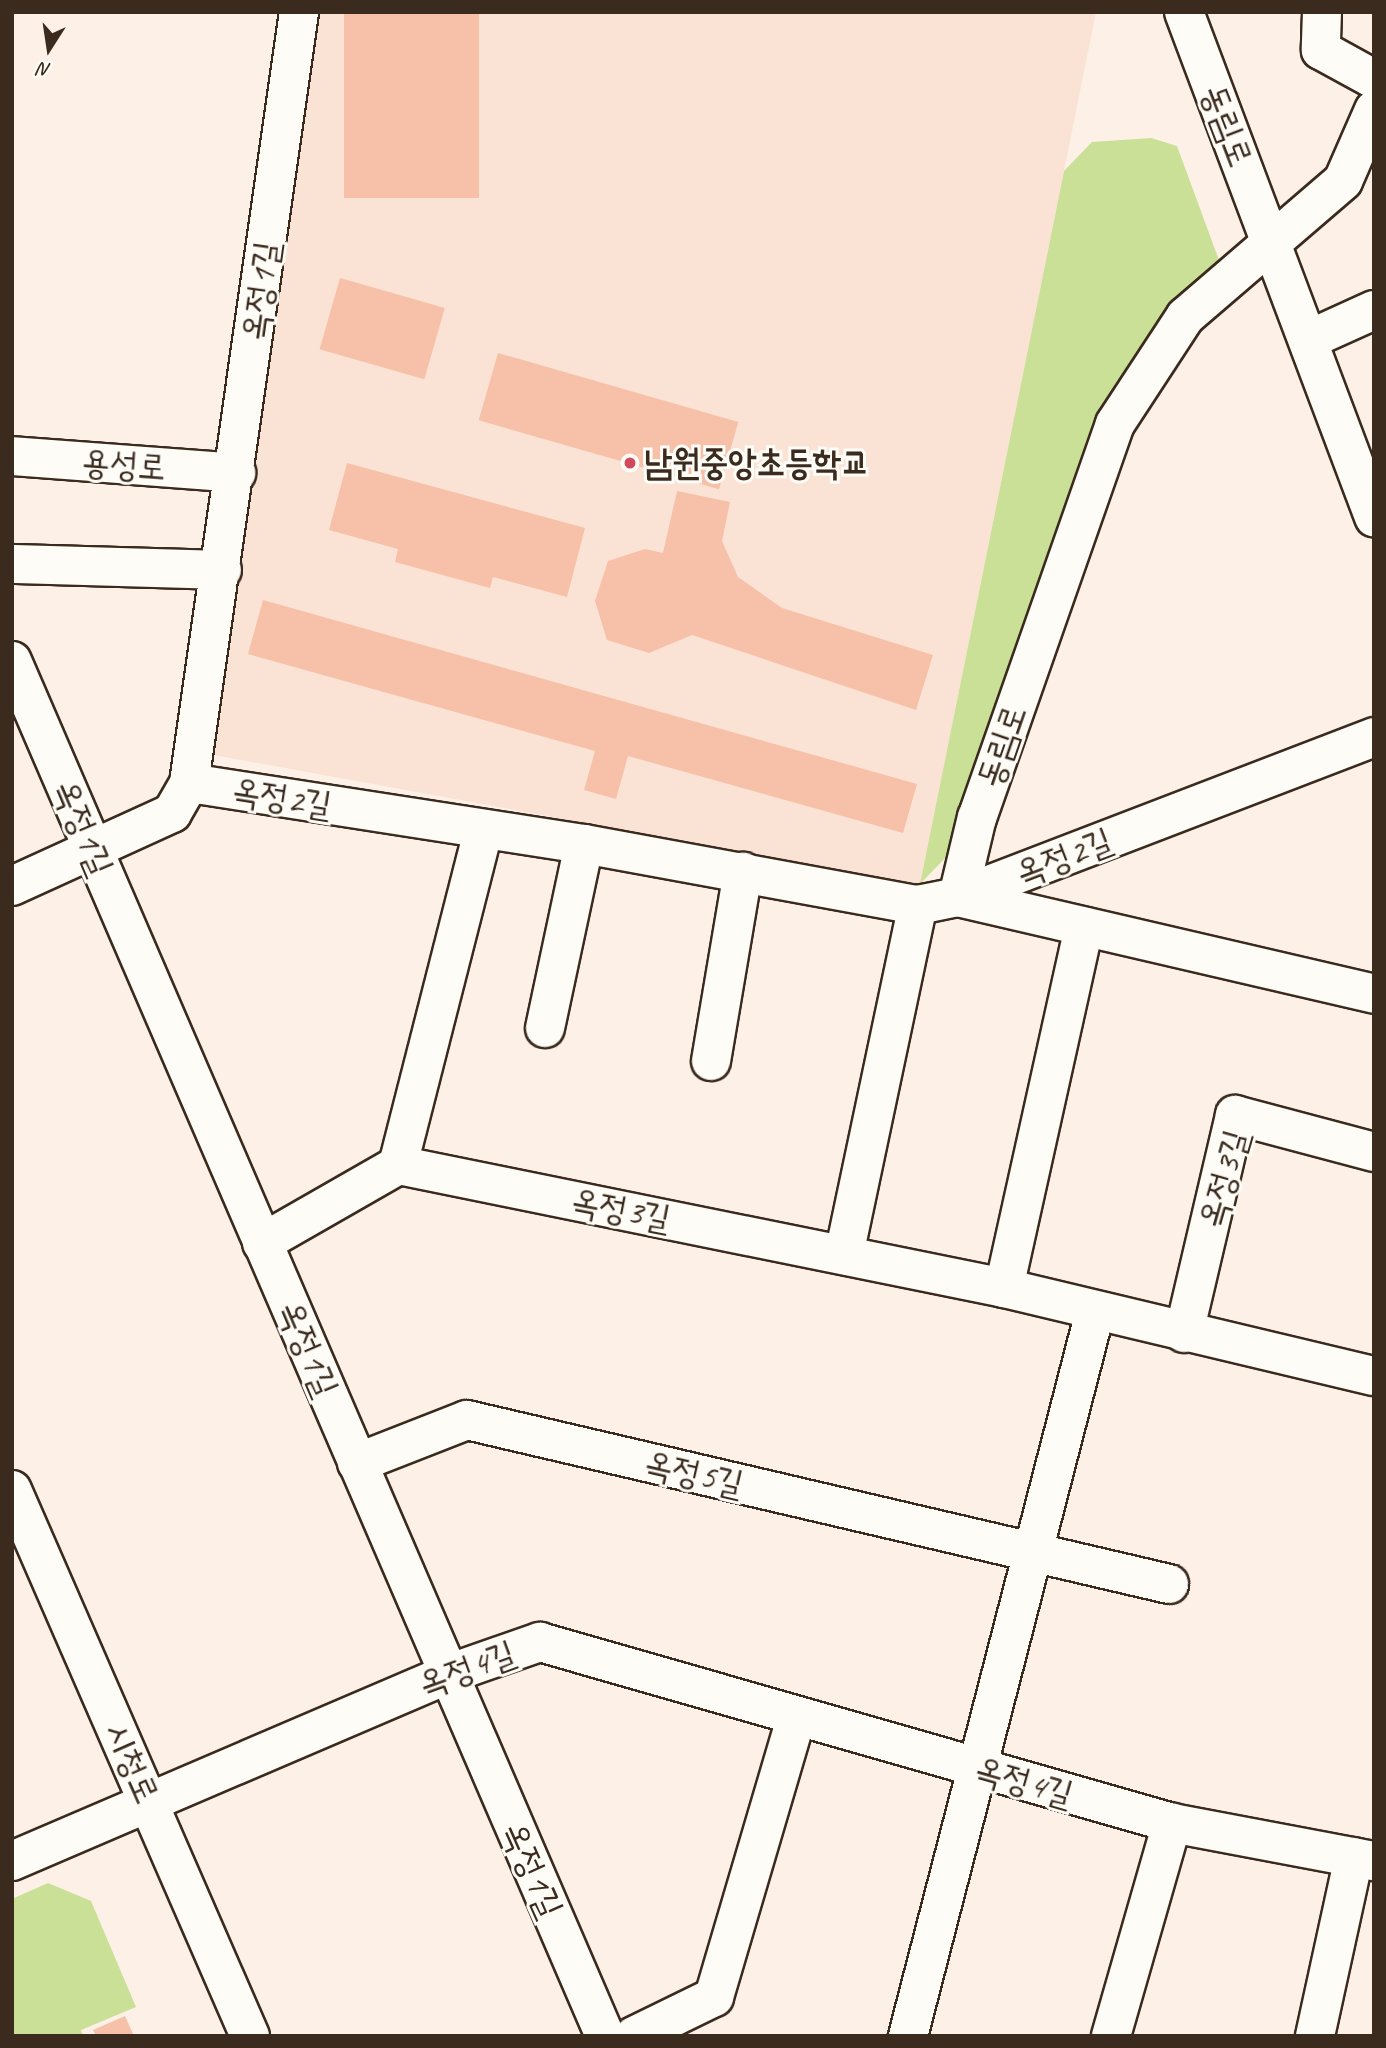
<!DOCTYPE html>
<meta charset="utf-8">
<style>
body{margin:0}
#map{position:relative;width:1386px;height:2048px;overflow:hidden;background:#fcf0e7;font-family:Caveat,"Poor Story",sans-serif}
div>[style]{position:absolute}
.built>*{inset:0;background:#fae2d4}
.green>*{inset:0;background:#c9e096}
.building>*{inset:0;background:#f6c1a8;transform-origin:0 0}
.roads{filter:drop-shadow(2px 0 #3b2a1e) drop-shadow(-2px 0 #3b2a1e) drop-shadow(0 2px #3b2a1e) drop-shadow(0 -2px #3b2a1e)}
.minor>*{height:38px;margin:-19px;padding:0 19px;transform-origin:19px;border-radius:19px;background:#fdfcf7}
.dots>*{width:19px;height:19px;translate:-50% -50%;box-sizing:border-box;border:4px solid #fdfcf7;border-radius:50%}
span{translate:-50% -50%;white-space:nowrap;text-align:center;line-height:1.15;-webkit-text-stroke:6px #fdfcf7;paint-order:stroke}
.street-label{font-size:35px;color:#3b2a1e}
.poi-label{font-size:35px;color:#3b2a1e;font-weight:700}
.left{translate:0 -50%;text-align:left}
.frame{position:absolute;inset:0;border:14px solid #3b2a1e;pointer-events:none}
.north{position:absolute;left:14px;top:14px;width:70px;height:70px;-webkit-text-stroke:5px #fdfcf7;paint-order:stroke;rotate:192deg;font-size:19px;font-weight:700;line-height:28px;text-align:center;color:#3b2a1e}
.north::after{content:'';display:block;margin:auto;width:24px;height:32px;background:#3b2a1e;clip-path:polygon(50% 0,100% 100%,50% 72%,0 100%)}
</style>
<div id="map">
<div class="built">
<i style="clip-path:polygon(320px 12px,1096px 12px,920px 884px,214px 755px)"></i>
</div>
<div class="green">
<i style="clip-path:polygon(1151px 138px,1177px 146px,1220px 263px,1161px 315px,1101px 421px,947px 856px,920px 884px,1064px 171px,1092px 142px)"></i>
<i style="clip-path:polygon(48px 1883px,91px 1901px,136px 2007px,81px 2030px,83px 2036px,12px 2036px,12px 1899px)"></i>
</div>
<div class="building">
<i style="left:344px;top:12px;width:135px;height:186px"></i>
<i style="left:340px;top:278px;width:109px;height:74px;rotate:16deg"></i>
<i style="left:498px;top:353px;width:250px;height:70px;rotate:16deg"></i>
<i style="clip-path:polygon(347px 463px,585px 528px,567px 597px,493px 577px,490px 588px,395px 562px,398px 549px,329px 530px)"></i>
<i style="clip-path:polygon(677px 491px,730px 502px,722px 541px,738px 577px,782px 608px,933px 655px,916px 710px,692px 635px,649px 653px,607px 640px,595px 601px,608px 561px,645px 549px,663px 553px)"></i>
<i style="clip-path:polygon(263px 600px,917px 784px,903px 833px,628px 756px,616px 799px,584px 790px,595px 751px,248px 654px)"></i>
<i style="clip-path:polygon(125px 2016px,134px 2036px,96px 2036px,93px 2030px)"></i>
</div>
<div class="roads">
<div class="minor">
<i style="left:1184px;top:12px;width:540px;rotate:69.38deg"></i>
<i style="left:1322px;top:12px;width:38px;rotate:92deg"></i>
<i style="left:1321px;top:50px;width:60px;rotate:28.7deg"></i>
<i style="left:1374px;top:110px;width:77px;rotate:113.6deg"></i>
<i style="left:1343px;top:181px;width:208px;rotate:139.3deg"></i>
<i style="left:1185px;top:317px;width:128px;rotate:123.2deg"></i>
<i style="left:1115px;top:424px;width:417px;rotate:109.3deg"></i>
<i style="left:977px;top:817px;width:82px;rotate:103.4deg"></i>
<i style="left:958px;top:897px;width:427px;rotate:13.1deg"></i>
<i style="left:1310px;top:339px;width:70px;rotate:-24.4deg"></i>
<i style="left:12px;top:456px;width:225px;rotate:4.3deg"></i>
<i style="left:12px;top:564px;width:210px;rotate:1.6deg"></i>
<i style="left:12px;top:661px;width:1497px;rotate:66.67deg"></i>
<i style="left:189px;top:783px;width:779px;rotate:-81.88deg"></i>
<i style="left:12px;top:886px;width:176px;rotate:-24.5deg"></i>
<i style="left:172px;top:813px;width:34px;rotate:-60deg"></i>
<i style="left:189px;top:783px;width:400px;rotate:8.8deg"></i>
<i style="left:584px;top:844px;width:340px;rotate:10.4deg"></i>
<i style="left:918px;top:905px;width:41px;rotate:-11.3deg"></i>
<i style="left:958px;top:897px;width:446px;rotate:-21deg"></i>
<i style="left:545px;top:1028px;width:188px;rotate:-78deg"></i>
<i style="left:711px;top:1061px;width:192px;rotate:-80.4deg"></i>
<i style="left:398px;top:1165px;width:618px;rotate:11.47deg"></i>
<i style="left:1004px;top:1288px;width:380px;rotate:13.4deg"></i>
<i style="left:262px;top:1243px;width:157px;rotate:-29.8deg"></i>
<i style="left:398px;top:1165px;width:345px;rotate:-75.7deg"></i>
<i style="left:844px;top:1255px;width:358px;rotate:-78.1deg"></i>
<i style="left:1004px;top:1288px;width:370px;rotate:-77.5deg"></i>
<i style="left:1184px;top:1333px;width:224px;rotate:-76.8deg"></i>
<i style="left:1235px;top:1115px;width:144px;rotate:14.9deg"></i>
<i style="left:357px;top:1463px;width:118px;rotate:-21.4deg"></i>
<i style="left:467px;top:1420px;width:721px;rotate:13.15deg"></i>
<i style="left:12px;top:1490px;width:596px;rotate:66.45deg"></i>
<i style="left:12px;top:1861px;width:471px;rotate:-23.2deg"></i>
<i style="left:445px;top:1675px;width:101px;rotate:-19.2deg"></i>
<i style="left:540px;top:1642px;width:657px;rotate:15.98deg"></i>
<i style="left:1172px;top:1823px;width:206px;rotate:10.7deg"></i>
<i style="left:634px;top:2036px;width:89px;rotate:-26deg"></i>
<i style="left:714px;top:1997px;width:291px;rotate:-73.6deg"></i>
<i style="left:908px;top:2036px;width:748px;rotate:-75.52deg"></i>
<i style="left:1111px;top:2036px;width:222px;rotate:-74deg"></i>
<i style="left:1315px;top:2036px;width:183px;rotate:-77.7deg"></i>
</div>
</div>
<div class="dots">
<i style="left:630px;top:463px;background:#d1495b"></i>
</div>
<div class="street-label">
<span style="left:1227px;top:126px;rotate:69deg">동림로</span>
<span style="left:261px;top:291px;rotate:-82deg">옥정1길</span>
<span style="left:124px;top:465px;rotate:4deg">용성로</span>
<span style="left:1002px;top:746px;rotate:-71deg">동림로</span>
<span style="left:282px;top:798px;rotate:9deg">옥정2길</span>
<span style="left:83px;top:828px;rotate:67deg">옥정1길</span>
<span style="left:1064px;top:857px;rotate:-21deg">옥정2길</span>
<span style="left:1224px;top:1179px;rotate:-74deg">옥정3길</span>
<span style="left:621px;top:1210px;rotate:11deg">옥정3길</span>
<span style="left:308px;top:1349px;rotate:67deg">옥정1길</span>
<span style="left:694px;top:1474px;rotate:13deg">옥정5길</span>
<span style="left:467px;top:1669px;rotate:-20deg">옥정4길</span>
<span style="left:132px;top:1763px;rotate:66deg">시청로</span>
<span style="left:1024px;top:1782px;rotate:16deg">옥정4길</span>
<span style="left:532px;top:1870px;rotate:66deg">옥정1길</span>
</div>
<div class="poi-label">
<span class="left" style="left:644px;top:463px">남원중앙초등학교</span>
</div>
<div class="frame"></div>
<div class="north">N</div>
</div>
